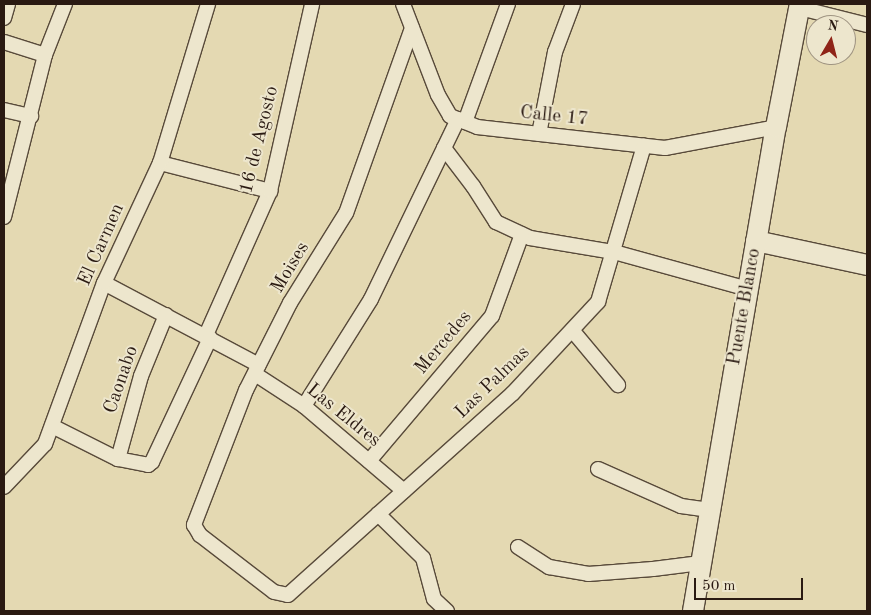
<!DOCTYPE html>
<style>
body{margin:0}
#map{position:relative;width:871px;height:615px;overflow:hidden;background:#e4d9b2;font-family:"Old Standard TT",serif}
div>[style]{position:absolute}
.roads{filter:drop-shadow(1px 0 #584a3a) drop-shadow(-1px 0 #584a3a) drop-shadow(0 1px #584a3a) drop-shadow(0 -1px #584a3a)}
.street>*{height:14px;margin:-7px;padding:0 7px;transform-origin:7px;border-radius:7px;background:#ede6cd}
.secondary>*{height:20px;margin:-10px;padding:0 10px;transform-origin:10px;border-radius:10px;background:#ede6cd}
span{translate:-50% -50%;white-space:nowrap;text-align:center;line-height:1.15;-webkit-text-stroke:4px #ede6cd;paint-order:stroke}
.street-label{font-size:19px;color:#2a1a12}
.frame{position:absolute;inset:0;border:5px solid #2a1a12;pointer-events:none}
.north{position:absolute;left:806px;top:15px;width:50px;height:50px;box-sizing:border-box;background:#ede6cd;border:1px solid #9f9482;border-radius:50%;rotate:8deg;font-size:14px;font-weight:700;line-height:20px;text-align:center;color:#2a1a12}
.north::after{content:'';display:block;margin:auto;width:18px;height:22px;background:#8f2418;clip-path:polygon(50% 0,100% 100%,50% 72%,0 100%)}
.scale{position:absolute;left:694px;top:578px;width:109px;height:22px;box-sizing:border-box;border:2px solid #2a1a12;border-top:0;padding-left:6px;font-size:15px;line-height:18px;white-space:nowrap;color:#2a1a12;-webkit-text-stroke:4px #ede6cd;paint-order:stroke}
</style>
<div id="map">
<div class="roads">
<div class="street">
<i style="left:403px;top:4px;width:97px;rotate:69deg"></i>
<i style="left:438px;top:95px;width:24px;rotate:60deg"></i>
<i style="left:450px;top:116px;width:29px;rotate:22deg"></i>
<i style="left:477px;top:127px;width:189px;rotate:6.4deg"></i>
<i style="left:665px;top:148px;width:113px;rotate:-10.7deg"></i>
<i style="left:800px;top:8px;width:69px;rotate:14.2deg"></i>
<i style="left:4px;top:18px;width:15px;rotate:-74deg"></i>
<i style="left:412px;top:28px;width:196px;rotate:109.6deg"></i>
<i style="left:346px;top:213px;width:106px;rotate:121.9deg"></i>
<i style="left:290px;top:303px;width:97px;rotate:116.8deg"></i>
<i style="left:246px;top:390px;width:145px;rotate:111.1deg"></i>
<i style="left:194px;top:525px;width:12px;rotate:59deg"></i>
<i style="left:200px;top:535px;width:93px;rotate:37.6deg"></i>
<i style="left:274px;top:592px;width:14px;rotate:12deg"></i>
<i style="left:288px;top:595px;width:302px;rotate:-41.9deg"></i>
<i style="left:513px;top:393px;width:125px;rotate:-47deg"></i>
<i style="left:598px;top:302px;width:163px;rotate:-73.6deg"></i>
<i style="left:4px;top:42px;width:43px;rotate:17.6deg"></i>
<i style="left:4px;top:110px;width:28px;rotate:13deg"></i>
<i style="left:465px;top:122px;width:126px;rotate:-70deg"></i>
<i style="left:539px;top:134px;width:84px;rotate:-79deg"></i>
<i style="left:555px;top:52px;width:51px;rotate:-69.4deg"></i>
<i style="left:444px;top:148px;width:48px;rotate:52.7deg"></i>
<i style="left:473px;top:186px;width:43px;rotate:57.4deg"></i>
<i style="left:496px;top:222px;width:38px;rotate:25deg"></i>
<i style="left:530px;top:238px;width:85px;rotate:9.5deg"></i>
<i style="left:614px;top:252px;width:139px;rotate:15.4deg"></i>
<i style="left:160px;top:163px;width:114px;rotate:14.3deg"></i>
<i style="left:4px;top:217px;width:167px;rotate:-75.8deg"></i>
<i style="left:45px;top:55px;width:55px;rotate:-68.6deg"></i>
<i style="left:104px;top:283px;width:175px;rotate:27.9deg"></i>
<i style="left:572px;top:330px;width:72px;rotate:50.1deg"></i>
<i style="left:206px;top:335px;width:158px;rotate:-66deg"></i>
<i style="left:270px;top:191px;width:192px;rotate:-77.3deg"></i>
<i style="left:255px;top:374px;width:59px;rotate:33.1deg"></i>
<i style="left:304px;top:406px;width:131px;rotate:40.4deg"></i>
<i style="left:304px;top:406px;width:126px;rotate:-57.9deg"></i>
<i style="left:371px;top:299px;width:200px;rotate:-64.2deg"></i>
<i style="left:52px;top:426px;width:74px;rotate:26.6deg"></i>
<i style="left:118px;top:459px;width:31px;rotate:11deg"></i>
<i style="left:148px;top:465px;width:5px;rotate:-37deg"></i>
<i style="left:152px;top:462px;width:137px;rotate:-64.9deg"></i>
<i style="left:118px;top:459px;width:86px;rotate:-74.5deg"></i>
<i style="left:141px;top:376px;width:66px;rotate:-67.7deg"></i>
<i style="left:369px;top:461px;width:190px;rotate:-49.7deg"></i>
<i style="left:492px;top:316px;width:87px;rotate:-69.9deg"></i>
<i style="left:598px;top:469px;width:91px;rotate:24deg"></i>
<i style="left:681px;top:506px;width:29px;rotate:8deg"></i>
<i style="left:4px;top:487px;width:59px;rotate:-46.4deg"></i>
<i style="left:45px;top:444px;width:171px;rotate:-69.9deg"></i>
<i style="left:104px;top:283px;width:132px;rotate:-65deg"></i>
<i style="left:160px;top:163px;width:166px;rotate:-73.2deg"></i>
<i style="left:378px;top:514px;width:63px;rotate:44.4deg"></i>
<i style="left:423px;top:558px;width:42px;rotate:75deg"></i>
<i style="left:434px;top:599px;width:18px;rotate:43deg"></i>
<i style="left:518px;top:547px;width:37px;rotate:33deg"></i>
<i style="left:549px;top:567px;width:40px;rotate:10deg"></i>
<i style="left:588px;top:574px;width:65px;rotate:-4.4deg"></i>
<i style="left:653px;top:569px;width:48px;rotate:-7.1deg"></i>
</div>
<div class="secondary">
<i style="left:756px;top:241px;width:114px;rotate:12.2deg"></i>
<i style="left:693px;top:611px;width:491px;rotate:-80.3deg"></i>
<i style="left:776px;top:127px;width:125px;rotate:-79deg"></i>
</div>
</div>
<div class="street-label">
<span style="left:554px;top:117px;rotate:6deg">Calle 17</span>
<span style="left:260px;top:140px;rotate:-76deg">16 de Agosto</span>
<span style="left:102px;top:245px;rotate:-66deg">El Carmen</span>
<span style="left:291px;top:268px;rotate:-59deg">Moises</span>
<span style="left:745px;top:307px;rotate:-80deg">Puente Blanco</span>
<span style="left:444px;top:343px;rotate:-50deg">Mercedes</span>
<span style="left:122px;top:380px;rotate:-71deg">Caonabo</span>
<span style="left:493px;top:383px;rotate:-44deg">Las Palmas</span>
<span style="left:343px;top:416px;rotate:39deg">Las Eldres</span>
</div>
<div class="frame"></div>
<div class="north">N</div>
<div class="scale">50 m</div>
</div>
